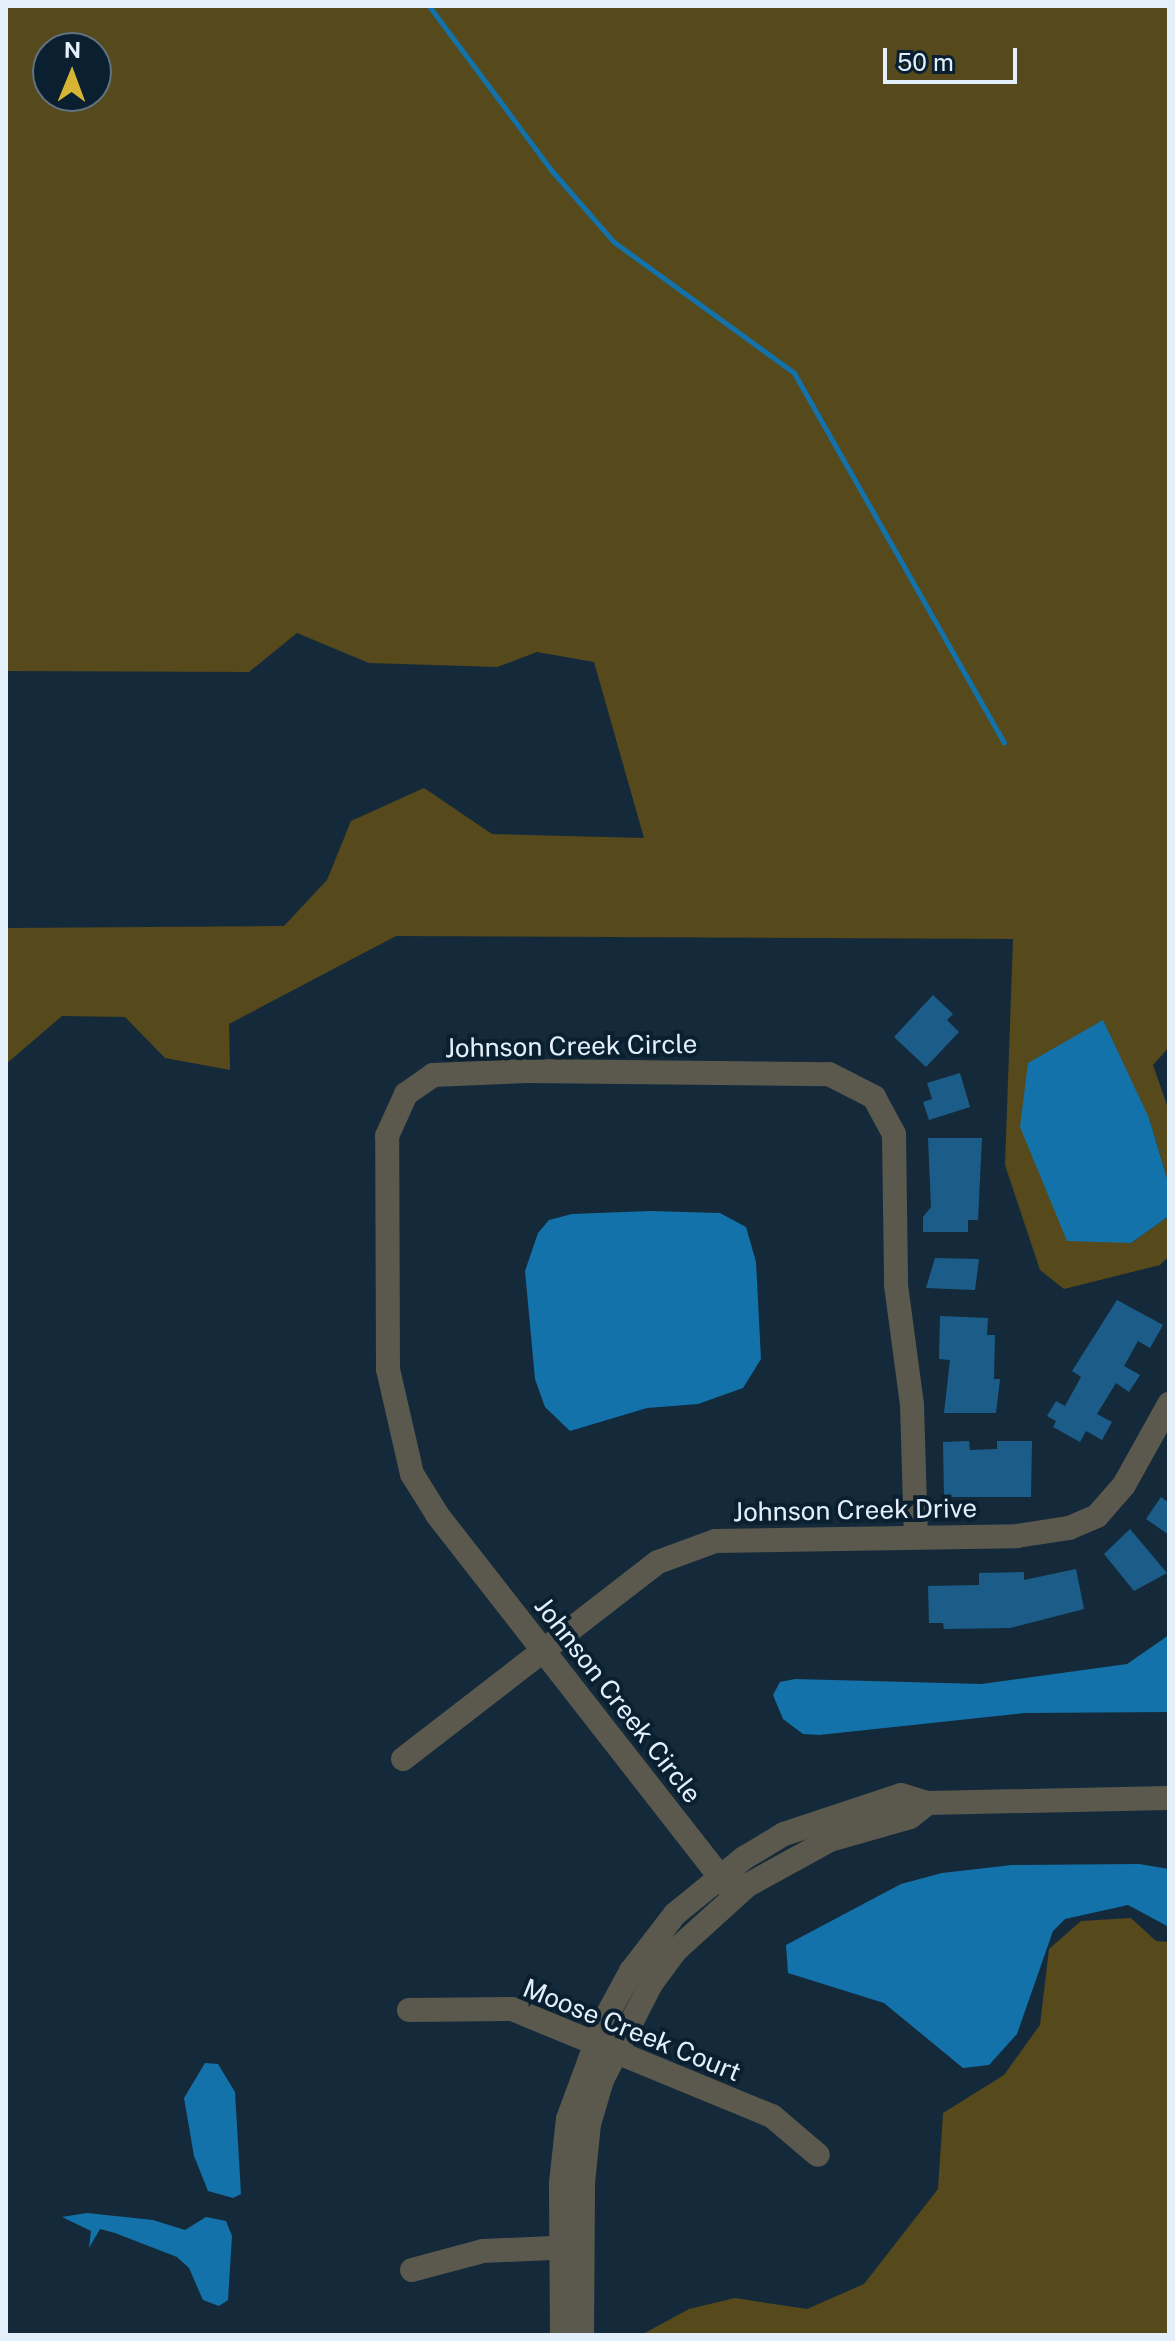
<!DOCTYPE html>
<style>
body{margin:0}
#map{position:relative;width:1175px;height:2341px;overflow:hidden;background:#142a3a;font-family:"Public Sans",sans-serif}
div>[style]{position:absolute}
.green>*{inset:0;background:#56491b}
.water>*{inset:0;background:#1372a9}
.stream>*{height:5px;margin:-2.5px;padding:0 2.5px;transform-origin:2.5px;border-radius:2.5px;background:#1372a9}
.building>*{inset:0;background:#1b5d88}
.minor>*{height:24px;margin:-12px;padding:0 12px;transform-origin:12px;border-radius:12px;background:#5b584d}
span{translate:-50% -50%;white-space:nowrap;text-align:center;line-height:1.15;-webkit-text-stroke:8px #0a2030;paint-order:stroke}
.street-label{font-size:26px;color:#e3f0fb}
.frame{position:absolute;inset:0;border:8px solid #e3f0fb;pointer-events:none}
.north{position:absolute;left:32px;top:32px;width:80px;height:80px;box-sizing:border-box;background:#0a2030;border:2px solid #617381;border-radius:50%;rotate:1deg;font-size:22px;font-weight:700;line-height:32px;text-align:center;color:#e3f0fb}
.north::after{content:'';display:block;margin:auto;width:28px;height:36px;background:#d6b534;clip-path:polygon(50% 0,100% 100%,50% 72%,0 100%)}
.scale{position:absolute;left:883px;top:48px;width:134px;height:36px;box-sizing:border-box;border:4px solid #e3f0fb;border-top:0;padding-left:10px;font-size:24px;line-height:28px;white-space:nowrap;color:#e3f0fb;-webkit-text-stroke:6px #0a2030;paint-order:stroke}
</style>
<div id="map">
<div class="green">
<i style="clip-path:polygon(evenodd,6px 6px,1169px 6px,1169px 1047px,1153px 1065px,1169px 1111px,1169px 1185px,1149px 1118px,1131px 1243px,1169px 1216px,1169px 1256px,1160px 1265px,1064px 1289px,1040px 1270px,1005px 1165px,1013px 939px,396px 936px,229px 1024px,230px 1070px,165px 1058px,125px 1017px,62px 1016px,6px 1064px,6px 928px,284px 926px,327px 880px,351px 821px,424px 788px,492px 834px,644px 838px,594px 662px,537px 652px,497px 667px,369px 663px,297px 633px,249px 672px,6px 671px,6px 6px,48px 48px,96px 48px,96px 96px,48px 96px,48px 48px)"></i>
<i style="clip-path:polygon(1131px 1918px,1156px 1941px,1169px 1942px,1169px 2335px,641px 2335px,689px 2309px,735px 2298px,807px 2309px,864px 2284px,938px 2189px,943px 2113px,1004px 2075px,1040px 2025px,1049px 1949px,1081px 1921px)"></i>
</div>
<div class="water">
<i style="clip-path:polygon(1103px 1020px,1149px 1118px,1169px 1185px,1169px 1216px,1131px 1243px,1067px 1241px,1020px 1127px,1028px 1063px)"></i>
<i style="clip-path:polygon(650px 1211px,720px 1213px,746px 1227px,756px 1262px,761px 1359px,743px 1388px,698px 1404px,647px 1408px,570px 1431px,545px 1407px,535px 1379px,525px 1271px,538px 1233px,549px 1220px,572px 1214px)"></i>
<i style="clip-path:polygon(1169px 1635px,1169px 1712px,1025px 1713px,819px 1735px,803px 1734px,783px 1719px,773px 1695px,780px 1682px,795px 1679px,981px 1684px,1127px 1664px)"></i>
<i style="clip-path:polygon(1139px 1864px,1169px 1869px,1169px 1927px,1128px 1905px,1065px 1919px,1053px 1931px,1017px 2034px,989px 2065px,963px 2068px,884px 2003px,788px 1973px,786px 1945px,901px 1884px,942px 1873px,1012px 1865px)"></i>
<i style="clip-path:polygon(205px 2063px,218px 2064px,235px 2092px,241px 2194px,233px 2198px,208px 2191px,194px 2156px,184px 2098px)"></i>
<i style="clip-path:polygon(87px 2213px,153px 2220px,185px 2230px,206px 2217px,226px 2221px,232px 2236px,228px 2300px,219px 2306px,203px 2300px,189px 2268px,177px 2257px,115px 2233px,100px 2229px,89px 2248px,91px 2231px,62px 2217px)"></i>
</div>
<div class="stream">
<i style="left:429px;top:6px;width:206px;rotate:53.3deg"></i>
<i style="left:552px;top:171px;width:94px;rotate:48.9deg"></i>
<i style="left:614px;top:242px;width:223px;rotate:36deg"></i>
<i style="left:794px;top:373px;width:425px;rotate:60.4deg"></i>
</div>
<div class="building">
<i style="clip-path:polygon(933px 995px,953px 1014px,947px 1020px,959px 1032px,926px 1067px,894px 1037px)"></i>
<i style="clip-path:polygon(960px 1073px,970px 1107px,929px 1120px,923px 1102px,932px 1099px,927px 1083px)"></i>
<i style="clip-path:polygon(928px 1138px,982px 1138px,978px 1220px,968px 1220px,968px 1232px,923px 1232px,923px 1217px,931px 1207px)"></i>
<i style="clip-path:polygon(935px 1258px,979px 1259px,975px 1290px,926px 1288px)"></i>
<i style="clip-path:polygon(1117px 1300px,1163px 1325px,1150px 1348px,1138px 1341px,1124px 1366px,1140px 1375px,1129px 1392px,1116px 1383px,1097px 1414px,1112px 1422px,1102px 1440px,1086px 1431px,1080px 1442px,1053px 1427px,1056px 1421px,1047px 1416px,1056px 1401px,1065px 1406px,1081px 1377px,1072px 1371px)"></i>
<i style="clip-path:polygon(940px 1316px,988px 1318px,987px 1335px,995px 1335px,994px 1379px,1000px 1379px,996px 1413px,944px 1413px,950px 1360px,939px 1359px)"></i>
<i style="clip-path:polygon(969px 1441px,970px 1450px,997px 1449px,997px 1441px,1032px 1441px,1031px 1497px,944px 1497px,943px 1442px)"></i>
<i style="clip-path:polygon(1161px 1497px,1169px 1503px,1169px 1535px,1146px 1519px)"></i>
<i style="clip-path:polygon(1130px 1529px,1167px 1573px,1134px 1591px,1104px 1554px)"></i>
<i style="clip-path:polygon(1076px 1569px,1084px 1609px,1010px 1628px,944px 1629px,943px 1623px,929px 1623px,928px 1586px,979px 1585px,979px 1573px,1024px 1572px,1024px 1580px)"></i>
</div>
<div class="minor">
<i style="left:403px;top:1759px;width:322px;rotate:-37.7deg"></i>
<i style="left:658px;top:1562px;width:61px;rotate:-20.2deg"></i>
<i style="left:715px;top:1541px;width:302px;rotate:-0.9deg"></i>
<i style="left:1017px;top:1536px;width:53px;rotate:-8.7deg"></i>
<i style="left:1069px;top:1528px;width:30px;rotate:-23deg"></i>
<i style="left:1097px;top:1516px;width:41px;rotate:-48.9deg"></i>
<i style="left:1124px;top:1485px;width:93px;rotate:-60.9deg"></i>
<i style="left:735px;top:1896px;width:484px;rotate:-128deg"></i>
<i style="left:437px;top:1514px;width:47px;rotate:-122deg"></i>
<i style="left:412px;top:1474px;width:108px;rotate:-102.9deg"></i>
<i style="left:388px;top:1369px;width:233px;rotate:-90.2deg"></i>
<i style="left:387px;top:1136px;width:46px;rotate:-65.7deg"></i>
<i style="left:406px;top:1094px;width:33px;rotate:-35deg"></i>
<i style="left:433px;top:1075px;width:94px;rotate:-2.4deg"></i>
<i style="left:527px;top:1071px;width:302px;rotate:0.6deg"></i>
<i style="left:829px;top:1074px;width:51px;rotate:27.1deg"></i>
<i style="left:874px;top:1097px;width:42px;rotate:61.6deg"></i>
<i style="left:894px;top:1134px;width:151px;rotate:89.2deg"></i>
<i style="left:896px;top:1285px;width:121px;rotate:82.4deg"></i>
<i style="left:912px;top:1405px;width:131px;rotate:88.3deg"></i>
<i style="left:409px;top:2010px;width:103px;rotate:-0.6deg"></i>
<i style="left:512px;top:2009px;width:281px;rotate:22.4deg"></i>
<i style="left:772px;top:2116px;width:60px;rotate:40.3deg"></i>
<i style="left:412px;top:2270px;width:73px;rotate:-15deg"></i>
<i style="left:483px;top:2251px;width:92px;rotate:-2.5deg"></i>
<i style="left:562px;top:2335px;width:152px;rotate:-90.4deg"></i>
<i style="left:561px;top:2183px;width:64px;rotate:-83.8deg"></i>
<i style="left:568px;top:2119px;width:104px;rotate:-69.8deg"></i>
<i style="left:604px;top:2021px;width:57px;rotate:-61.6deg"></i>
<i style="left:631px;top:1971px;width:72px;rotate:-52.3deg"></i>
<i style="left:675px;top:1914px;width:89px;rotate:-39.1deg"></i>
<i style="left:744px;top:1858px;width:47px;rotate:-31deg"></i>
<i style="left:784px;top:1834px;width:123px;rotate:-18.4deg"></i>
<i style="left:901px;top:1795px;width:28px;rotate:17deg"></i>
<i style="left:928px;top:1803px;width:241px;rotate:-1.2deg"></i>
<i style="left:582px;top:2335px;width:152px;rotate:-89.6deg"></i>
<i style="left:583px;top:2183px;width:59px;rotate:-84.2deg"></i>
<i style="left:589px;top:2124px;width:46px;rotate:-73.5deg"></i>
<i style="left:602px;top:2080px;width:108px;rotate:-63deg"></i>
<i style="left:651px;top:1984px;width:42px;rotate:-53.7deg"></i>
<i style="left:676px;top:1950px;width:97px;rotate:-42.1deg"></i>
<i style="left:748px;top:1885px;width:94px;rotate:-28.8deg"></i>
<i style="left:830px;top:1840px;width:83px;rotate:-16deg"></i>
<i style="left:910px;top:1817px;width:23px;rotate:-38deg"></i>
</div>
<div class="street-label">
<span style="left:571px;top:1046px;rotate:-1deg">Johnson Creek Circle</span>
<span style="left:855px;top:1510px;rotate:-1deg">Johnson Creek Drive</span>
<span style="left:618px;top:1700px;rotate:52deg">Johnson Creek Circle</span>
<span style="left:632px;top:2030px;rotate:22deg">Moose Creek Court</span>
</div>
<div class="frame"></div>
<div class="north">N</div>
<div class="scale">50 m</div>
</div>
